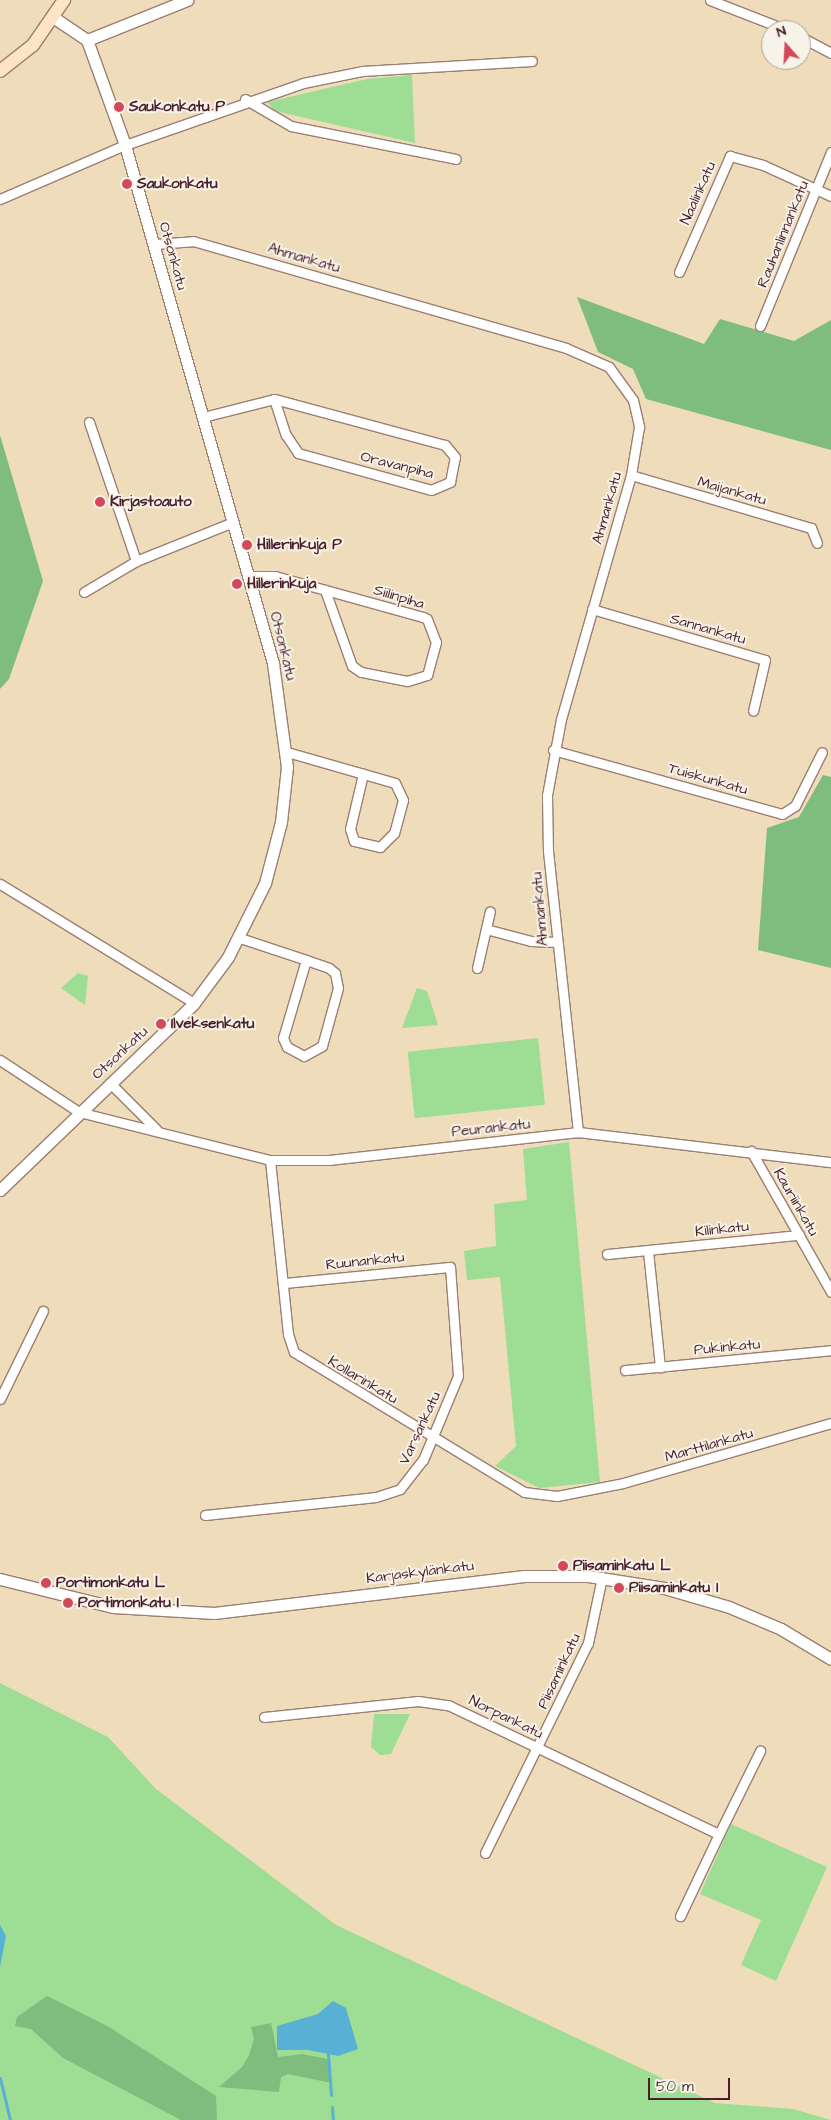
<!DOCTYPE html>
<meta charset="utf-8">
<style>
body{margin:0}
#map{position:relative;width:831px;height:2120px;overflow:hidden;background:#eedcba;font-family:"Architects Daughter",sans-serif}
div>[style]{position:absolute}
.green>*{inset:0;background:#9dde94;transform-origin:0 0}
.forest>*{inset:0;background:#7ebd7e}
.water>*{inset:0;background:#58b0d5}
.stream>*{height:3px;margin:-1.5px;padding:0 1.5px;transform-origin:1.5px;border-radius:1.5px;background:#58b0d5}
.roads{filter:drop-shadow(1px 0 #9c7e72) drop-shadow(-1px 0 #9c7e72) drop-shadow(0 1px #9c7e72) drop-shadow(0 -1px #9c7e72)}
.minor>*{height:9px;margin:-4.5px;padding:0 4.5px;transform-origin:4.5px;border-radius:4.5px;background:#fff}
.tertiary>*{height:11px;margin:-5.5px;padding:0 5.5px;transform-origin:5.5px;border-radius:5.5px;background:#fff}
.secondary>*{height:12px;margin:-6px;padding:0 6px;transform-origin:6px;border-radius:6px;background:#fee4c6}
.dots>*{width:14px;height:14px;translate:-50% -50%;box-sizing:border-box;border:2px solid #f7f3e8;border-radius:50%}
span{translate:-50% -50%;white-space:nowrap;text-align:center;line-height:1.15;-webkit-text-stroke:4px #f7f3e8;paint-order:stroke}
.poi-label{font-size:15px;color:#4a1f2b;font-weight:700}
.left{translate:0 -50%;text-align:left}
.street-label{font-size:15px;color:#4a1f2b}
.north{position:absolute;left:761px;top:20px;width:50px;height:50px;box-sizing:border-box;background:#f7f3e8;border:1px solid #b29e9c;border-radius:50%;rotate:341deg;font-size:14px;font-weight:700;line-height:20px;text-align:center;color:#4a1f2b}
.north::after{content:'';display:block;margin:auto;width:18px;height:22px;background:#d1495b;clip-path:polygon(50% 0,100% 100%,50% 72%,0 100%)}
.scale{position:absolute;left:648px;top:2078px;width:82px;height:22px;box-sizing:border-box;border:2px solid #4a1f2b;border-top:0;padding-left:6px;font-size:15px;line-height:18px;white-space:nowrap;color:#4a1f2b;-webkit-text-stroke:4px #f7f3e8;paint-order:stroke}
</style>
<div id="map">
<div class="green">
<i style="clip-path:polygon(412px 75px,415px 143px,275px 111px,267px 102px,367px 79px)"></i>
<i style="clip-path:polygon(78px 973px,88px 976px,85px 1005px,61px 988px)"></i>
<i style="clip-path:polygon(417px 988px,427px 991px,438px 1025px,402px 1028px)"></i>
<i style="left:538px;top:1038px;width:67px;height:131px;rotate:84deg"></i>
<i style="clip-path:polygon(569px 1142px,600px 1482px,539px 1488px,495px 1466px,516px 1446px,500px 1277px,467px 1280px,464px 1251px,496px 1246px,494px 1204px,527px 1200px,523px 1149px)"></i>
<i style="clip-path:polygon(0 1683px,108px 1737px,156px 1789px,336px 1925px,715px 2103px,793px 2109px,831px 2120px,0 2120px)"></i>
<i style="clip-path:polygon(374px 1714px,410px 1714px,391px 1754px,380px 1755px,371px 1747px)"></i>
<i style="clip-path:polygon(731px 1824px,827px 1867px,776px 1981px,741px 1965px,761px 1920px,700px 1894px)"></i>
</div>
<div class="forest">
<i style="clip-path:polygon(577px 297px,704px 344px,720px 319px,794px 341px,831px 320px,831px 450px,646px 399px,633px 369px,598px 352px)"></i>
<i style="clip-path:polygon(0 435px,43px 581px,9px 679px,0 689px)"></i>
<i style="clip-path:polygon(823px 775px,831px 777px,831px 968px,758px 950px,767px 828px,799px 817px)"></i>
<i style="clip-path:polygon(47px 1996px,109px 2027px,216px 2096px,217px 2120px,181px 2120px,63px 2058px,31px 2029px,15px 2026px,17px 2017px)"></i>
<i style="clip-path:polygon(271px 2023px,278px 2057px,302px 2054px,328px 2059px,331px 2083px,288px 2074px,281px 2077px,279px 2092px,219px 2087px,242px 2067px,249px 2055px,254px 2039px,251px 2027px)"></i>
</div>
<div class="water">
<i style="clip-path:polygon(0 1925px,6px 1936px,0 1967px)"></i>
<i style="clip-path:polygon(333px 2001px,346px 2008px,358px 2049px,338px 2056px,308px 2050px,277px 2050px,277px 2026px,318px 2014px)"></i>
</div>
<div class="stream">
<i style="left:328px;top:2054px;width:41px;rotate:85.8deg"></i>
<i style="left:0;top:2078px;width:43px;rotate:76.6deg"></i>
<i style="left:332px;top:2107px;width:13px;rotate:86deg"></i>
</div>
<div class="roads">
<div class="minor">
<i style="left:710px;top:0;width:83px;rotate:21.3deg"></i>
<i style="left:801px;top:37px;width:34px;rotate:28deg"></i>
<i style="left:245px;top:99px;width:53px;rotate:30.4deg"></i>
<i style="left:291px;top:126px;width:168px;rotate:11.3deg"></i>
<i style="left:0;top:199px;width:136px;rotate:-23.4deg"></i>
<i style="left:125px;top:145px;width:188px;rotate:-19.2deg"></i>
<i style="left:303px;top:83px;width:60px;rotate:-11.5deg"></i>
<i style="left:362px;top:71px;width:170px;rotate:-3.4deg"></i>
<i style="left:154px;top:244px;width:39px;rotate:-4deg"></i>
<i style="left:193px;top:241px;width:388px;rotate:16deg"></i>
<i style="left:566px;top:348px;width:47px;rotate:23.8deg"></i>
<i style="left:609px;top:367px;width:41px;rotate:54deg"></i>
<i style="left:633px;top:400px;width:28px;rotate:77deg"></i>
<i style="left:639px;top:427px;width:49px;rotate:99.5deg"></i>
<i style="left:631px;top:475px;width:254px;rotate:106deg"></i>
<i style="left:561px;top:719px;width:77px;rotate:100.4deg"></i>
<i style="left:547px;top:795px;width:56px;rotate:89deg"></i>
<i style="left:548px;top:851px;width:283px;rotate:83.9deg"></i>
<i style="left:679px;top:272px;width:127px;rotate:-66.3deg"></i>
<i style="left:730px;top:156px;width:34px;rotate:15deg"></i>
<i style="left:763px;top:165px;width:75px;rotate:24.5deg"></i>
<i style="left:760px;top:326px;width:188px;rotate:-67.8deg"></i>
<i style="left:203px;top:417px;width:73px;rotate:-14.2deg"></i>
<i style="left:274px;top:399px;width:38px;rotate:72deg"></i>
<i style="left:286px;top:435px;width:22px;rotate:56deg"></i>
<i style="left:298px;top:453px;width:138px;rotate:15.5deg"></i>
<i style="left:431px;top:490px;width:21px;rotate:-23deg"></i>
<i style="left:450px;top:482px;width:25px;rotate:-79deg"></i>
<i style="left:455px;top:457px;width:16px;rotate:-130deg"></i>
<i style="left:445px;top:445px;width:177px;rotate:-164.9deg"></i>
<i style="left:89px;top:422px;width:147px;rotate:71.3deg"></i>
<i style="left:136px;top:561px;width:105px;rotate:-21.9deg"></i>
<i style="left:631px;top:475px;width:188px;rotate:16.4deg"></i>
<i style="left:811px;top:528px;width:16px;rotate:68deg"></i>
<i style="left:249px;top:576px;width:26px"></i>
<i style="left:275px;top:576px;width:154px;rotate:15.5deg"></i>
<i style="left:423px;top:617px;width:4px;rotate:27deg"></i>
<i style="left:427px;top:619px;width:25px;rotate:69deg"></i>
<i style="left:436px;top:642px;width:34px;rotate:105deg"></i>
<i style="left:427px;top:675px;width:21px;rotate:163deg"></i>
<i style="left:407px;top:681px;width:47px;rotate:-168.9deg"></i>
<i style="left:361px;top:672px;width:11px;rotate:-146deg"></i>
<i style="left:352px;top:666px;width:81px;rotate:-109.6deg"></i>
<i style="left:84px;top:592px;width:61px;rotate:-30.8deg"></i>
<i style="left:592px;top:609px;width:180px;rotate:16.4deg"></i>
<i style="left:765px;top:660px;width:52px;rotate:103.2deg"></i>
<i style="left:553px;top:750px;width:238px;rotate:15.6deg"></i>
<i style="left:782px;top:814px;width:15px;rotate:-32deg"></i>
<i style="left:795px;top:806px;width:60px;rotate:-63.4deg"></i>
<i style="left:287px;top:752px;width:112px;rotate:16deg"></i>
<i style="left:395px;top:783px;width:19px;rotate:65deg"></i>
<i style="left:403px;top:800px;width:34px;rotate:105deg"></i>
<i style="left:394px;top:833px;width:20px;rotate:135deg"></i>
<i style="left:380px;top:847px;width:27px;rotate:-167deg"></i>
<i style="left:354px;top:841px;width:13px;rotate:-108deg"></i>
<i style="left:350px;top:829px;width:57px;rotate:-76.7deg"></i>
<i style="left:0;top:884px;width:228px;rotate:31.5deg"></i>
<i style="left:486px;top:929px;width:47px;rotate:14.9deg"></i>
<i style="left:531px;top:941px;width:26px;rotate:2deg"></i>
<i style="left:240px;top:938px;width:70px;rotate:18.4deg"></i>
<i style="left:306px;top:960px;width:24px;rotate:19deg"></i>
<i style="left:329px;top:968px;width:8px;rotate:40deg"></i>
<i style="left:335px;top:973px;width:15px;rotate:79deg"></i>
<i style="left:338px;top:988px;width:60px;rotate:105.4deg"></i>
<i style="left:322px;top:1046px;width:21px;rotate:151deg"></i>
<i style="left:304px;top:1056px;width:19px;rotate:-152deg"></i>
<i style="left:287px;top:1047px;width:10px;rotate:-114deg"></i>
<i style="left:283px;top:1038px;width:81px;rotate:-73.6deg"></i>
<i style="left:477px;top:968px;width:58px;rotate:-77.2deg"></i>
<i style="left:0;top:1060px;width:95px;rotate:33.4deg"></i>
<i style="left:79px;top:1112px;width:197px;rotate:14.1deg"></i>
<i style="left:270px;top:1160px;width:59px"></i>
<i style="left:329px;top:1160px;width:251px;rotate:-6.4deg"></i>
<i style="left:578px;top:1132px;width:255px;rotate:6.8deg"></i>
<i style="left:110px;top:1083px;width:66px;rotate:45deg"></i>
<i style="left:751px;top:1151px;width:162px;rotate:60.4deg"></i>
<i style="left:270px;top:1160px;width:175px;rotate:84.1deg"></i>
<i style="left:288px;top:1334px;width:19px;rotate:72deg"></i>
<i style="left:294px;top:1352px;width:269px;rotate:31.3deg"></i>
<i style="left:524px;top:1492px;width:33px;rotate:7deg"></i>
<i style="left:557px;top:1496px;width:67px;rotate:-11.1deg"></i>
<i style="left:623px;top:1483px;width:216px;rotate:-16.1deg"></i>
<i style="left:648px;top:1251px;width:117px;rotate:84.1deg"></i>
<i style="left:607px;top:1254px;width:193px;rotate:-5.7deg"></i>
<i style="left:625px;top:1370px;width:207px;rotate:-5.5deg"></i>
<i style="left:0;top:1399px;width:98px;rotate:-64deg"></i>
<i style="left:205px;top:1515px;width:172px;rotate:-6deg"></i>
<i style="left:376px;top:1497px;width:25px;rotate:-18deg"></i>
<i style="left:400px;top:1489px;width:37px;rotate:-52deg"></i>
<i style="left:423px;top:1460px;width:91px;rotate:-67.4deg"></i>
<i style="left:458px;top:1376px;width:109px;rotate:-94.2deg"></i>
<i style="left:450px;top:1267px;width:167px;rotate:174.5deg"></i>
<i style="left:264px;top:1717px;width:155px;rotate:-5.9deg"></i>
<i style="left:418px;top:1701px;width:30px;rotate:8deg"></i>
<i style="left:448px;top:1705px;width:300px;rotate:25.5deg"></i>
<i style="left:719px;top:1834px;width:91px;rotate:115.4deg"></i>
<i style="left:719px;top:1834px;width:93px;rotate:-63.7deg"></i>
<i style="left:485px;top:1853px;width:234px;rotate:-63.9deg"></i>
<i style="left:588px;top:1643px;width:67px;rotate:-78deg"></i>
</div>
<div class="tertiary">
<i style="left:87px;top:40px;width:108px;rotate:-21.8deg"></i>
<i style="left:0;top:1190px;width:269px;rotate:-43.9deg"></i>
<i style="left:194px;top:1003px;width:57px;rotate:-53.5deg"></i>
<i style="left:228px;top:957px;width:83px;rotate:-63.4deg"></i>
<i style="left:265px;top:883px;width:63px;rotate:-75.3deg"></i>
<i style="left:281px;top:822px;width:55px;rotate:-83.8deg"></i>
<i style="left:287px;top:767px;width:105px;rotate:-97.7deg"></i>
<i style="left:273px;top:663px;width:539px;rotate:-105.95deg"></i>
<i style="left:125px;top:145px;width:112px;rotate:-109.9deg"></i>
<i style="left:87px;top:40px;width:40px;rotate:-146deg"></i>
<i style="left:0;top:1579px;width:116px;rotate:13.9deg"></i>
<i style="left:113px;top:1607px;width:101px;rotate:3.4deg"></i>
<i style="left:214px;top:1613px;width:312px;rotate:-6.8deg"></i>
<i style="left:524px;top:1576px;width:64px"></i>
<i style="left:588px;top:1576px;width:77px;rotate:9deg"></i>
<i style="left:664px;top:1588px;width:68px;rotate:16.3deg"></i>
<i style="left:729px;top:1607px;width:56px;rotate:22.9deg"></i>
<i style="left:781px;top:1629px;width:58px;rotate:31deg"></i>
</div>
<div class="secondary">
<i style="left:0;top:71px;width:42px;rotate:-38.2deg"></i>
<i style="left:33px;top:45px;width:55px;rotate:-55.4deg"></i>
</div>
</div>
<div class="dots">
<i style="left:119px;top:107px;background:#d1495b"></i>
<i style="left:127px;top:184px;background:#d1495b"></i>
<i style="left:100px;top:502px;background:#d1495b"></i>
<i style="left:247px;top:545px;background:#d1495b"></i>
<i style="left:237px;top:584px;background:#d1495b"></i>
<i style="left:161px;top:1024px;background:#d1495b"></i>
<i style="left:563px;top:1566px;background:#d1495b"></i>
<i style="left:46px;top:1583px;background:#d1495b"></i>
<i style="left:619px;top:1588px;background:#d1495b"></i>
<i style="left:68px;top:1603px;background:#d1495b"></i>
</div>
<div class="poi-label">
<span class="left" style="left:129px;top:107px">Saukonkatu P</span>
<span class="left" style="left:137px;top:184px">Saukonkatu</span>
<span class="left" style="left:110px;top:502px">Kirjastoauto</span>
<span class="left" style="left:257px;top:545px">Hillerinkuja P</span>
<span class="left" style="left:247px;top:584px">Hillerinkuja</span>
<span class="left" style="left:171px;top:1024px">Ilveksenkatu</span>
<span class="left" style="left:573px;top:1566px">Piisaminkatu L</span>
<span class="left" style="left:56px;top:1583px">Portimonkatu L</span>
<span class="left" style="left:629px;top:1588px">Piisaminkatu I</span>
<span class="left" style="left:78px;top:1603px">Portimonkatu I</span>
</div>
<div class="street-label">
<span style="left:698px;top:193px;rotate:-66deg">Naalinkatu</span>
<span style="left:783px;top:234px;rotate:-68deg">Rauhanlinnankatu</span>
<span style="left:173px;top:256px;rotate:74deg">Otsonkatu</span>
<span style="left:304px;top:258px;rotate:16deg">Ahmankatu</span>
<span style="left:397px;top:465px;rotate:14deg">Oravanpiha</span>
<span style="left:732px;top:491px;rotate:16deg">Maijankatu</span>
<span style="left:607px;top:508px;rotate:-74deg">Ahmankatu</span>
<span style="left:399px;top:597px;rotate:17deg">Siilinpiha</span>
<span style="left:708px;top:629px;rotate:16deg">Sannankatu</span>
<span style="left:283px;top:646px;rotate:76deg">Otsonkatu</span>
<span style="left:708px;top:779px;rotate:16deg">Tuiskunkatu</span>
<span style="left:540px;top:909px;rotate:-95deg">Ahmankatu</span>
<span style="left:120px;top:1053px;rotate:-43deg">Otsonkatu</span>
<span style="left:491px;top:1128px;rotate:-6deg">Peurankatu</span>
<span style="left:796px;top:1202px;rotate:60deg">Kauriinkatu</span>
<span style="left:722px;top:1229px;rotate:-6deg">Kilinkatu</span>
<span style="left:365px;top:1261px;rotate:-6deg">Ruunankatu</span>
<span style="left:727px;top:1347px;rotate:-5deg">Pukinkatu</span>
<span style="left:363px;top:1380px;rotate:31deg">Kollarinkatu</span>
<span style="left:420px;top:1428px;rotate:-65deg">Varsankatu</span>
<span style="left:709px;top:1445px;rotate:-16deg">Marttilankatu</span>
<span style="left:420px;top:1572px;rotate:-7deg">Karjaskylänkatu</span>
<span style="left:559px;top:1671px;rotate:-65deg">Piisaminkatu</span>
<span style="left:506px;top:1717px;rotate:26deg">Norpankatu</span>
</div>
<div class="north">N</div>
<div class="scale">50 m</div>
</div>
